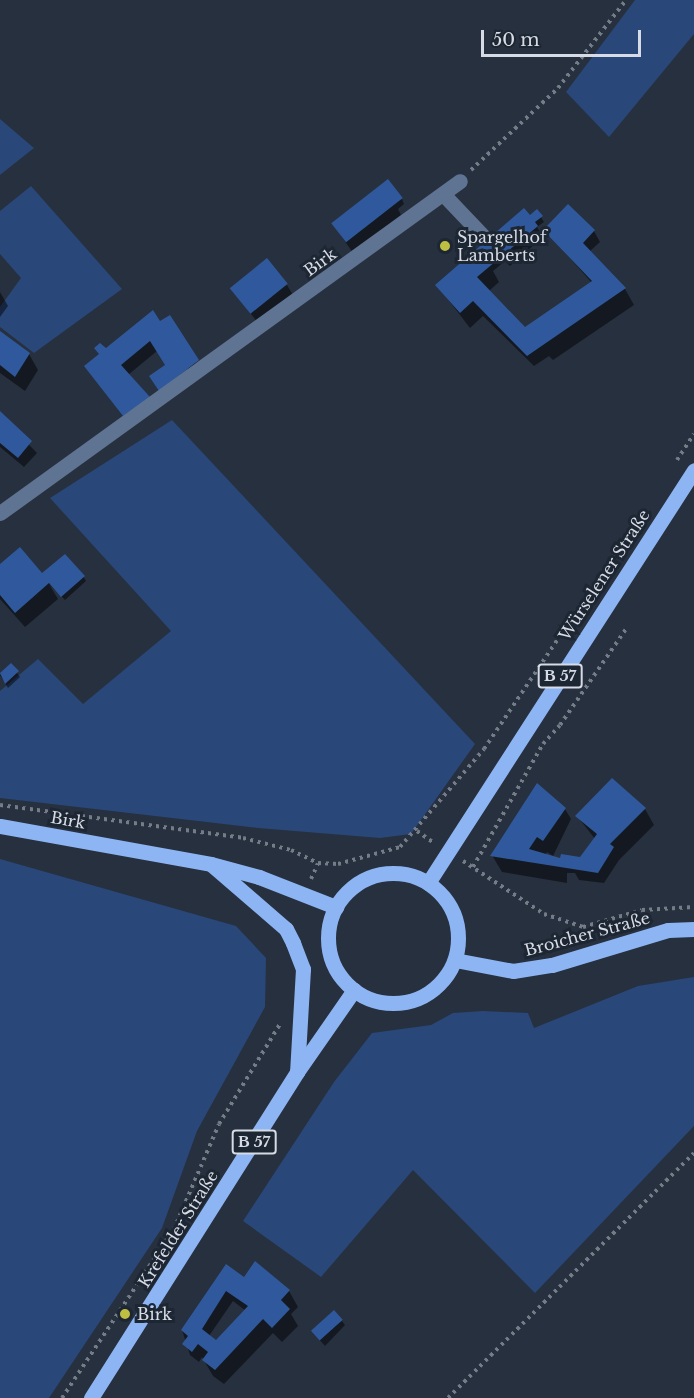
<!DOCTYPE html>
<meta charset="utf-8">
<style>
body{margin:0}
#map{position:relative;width:694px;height:1398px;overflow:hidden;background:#27303e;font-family:"Libre Baskerville",serif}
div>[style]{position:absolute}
.green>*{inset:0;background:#294778}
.shadow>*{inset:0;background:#0007}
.building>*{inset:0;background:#2f599c;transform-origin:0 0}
.path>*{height:4px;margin-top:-2px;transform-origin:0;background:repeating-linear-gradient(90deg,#747c88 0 3px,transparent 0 7.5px)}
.minor>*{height:15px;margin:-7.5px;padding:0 7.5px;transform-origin:7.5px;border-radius:7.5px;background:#5f7392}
.major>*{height:15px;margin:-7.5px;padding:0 7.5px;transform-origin:7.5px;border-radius:7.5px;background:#8db5f4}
.major>.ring{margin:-7.5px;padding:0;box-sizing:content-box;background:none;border:15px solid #8db5f4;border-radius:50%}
.dots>*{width:16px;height:16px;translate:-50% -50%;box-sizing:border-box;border:3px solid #1d2633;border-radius:50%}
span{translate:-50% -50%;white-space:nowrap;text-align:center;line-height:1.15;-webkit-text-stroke:6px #1d2633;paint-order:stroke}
.shield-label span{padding:2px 4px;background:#1d2633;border:2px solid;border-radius:4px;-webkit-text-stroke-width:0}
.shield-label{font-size:15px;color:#d6dbe5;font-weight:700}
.poi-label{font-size:16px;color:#d6dbe5}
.left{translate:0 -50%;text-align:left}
.street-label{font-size:16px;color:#d6dbe5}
.scale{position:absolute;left:481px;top:30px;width:160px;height:27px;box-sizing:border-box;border:3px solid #d6dbe5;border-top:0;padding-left:8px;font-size:18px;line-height:21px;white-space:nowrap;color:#d6dbe5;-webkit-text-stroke:4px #1d2633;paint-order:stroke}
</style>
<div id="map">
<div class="green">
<i style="clip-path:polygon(635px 0,694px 0,694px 34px,609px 137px,566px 92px)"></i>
<i style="clip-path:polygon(0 119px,34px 148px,0 175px)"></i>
<i style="clip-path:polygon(31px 186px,122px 289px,34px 353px,0 327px,0 307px,21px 278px,0 254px,0 211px)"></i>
<i style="clip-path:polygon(172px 420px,475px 744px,411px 834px,380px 838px,258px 828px,0 798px,0 691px,38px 659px,83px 704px,171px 631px,50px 498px)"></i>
<i style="clip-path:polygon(0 859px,236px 926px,266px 958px,265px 1007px,197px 1131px,162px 1228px,49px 1398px,0 1398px)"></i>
<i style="clip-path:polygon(694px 977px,694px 1126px,535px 1293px,413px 1170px,321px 1277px,243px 1221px,334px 1082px,372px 1033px,431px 1025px,453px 1013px,483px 1011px,528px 1013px,534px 1028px,638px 986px)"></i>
</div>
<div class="shadow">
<i style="clip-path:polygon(402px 199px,404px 204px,398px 209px,401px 215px,353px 253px,333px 224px)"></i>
<i style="clip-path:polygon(537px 211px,544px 222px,537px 227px,543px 237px,510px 266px,505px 261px,493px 271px,499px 282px,489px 291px,530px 333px,592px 283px,545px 230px,594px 231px,600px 242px,589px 252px,625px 289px,634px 305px,553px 360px,549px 356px,534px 366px,483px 316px,470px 328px,437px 285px,534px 223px)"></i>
<i style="clip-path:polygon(287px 285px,293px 295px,258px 323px,232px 289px)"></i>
<i style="clip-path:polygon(0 292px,8px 306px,0 317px)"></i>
<i style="clip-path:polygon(160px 323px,204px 371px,166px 366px,157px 351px,128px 375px,130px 425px,86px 367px,105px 351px)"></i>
<i style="clip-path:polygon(0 333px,29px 354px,38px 370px,25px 391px,0 373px)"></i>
<i style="clip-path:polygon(0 415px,37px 453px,24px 467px,0 447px)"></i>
<i style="clip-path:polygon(0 566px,46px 581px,83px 576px,86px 581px,65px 600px,49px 584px,58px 599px,25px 627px,0 599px)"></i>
<i style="clip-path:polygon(11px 665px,20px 677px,8px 688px,0 675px)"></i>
<i style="clip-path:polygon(528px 800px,565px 809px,571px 819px,553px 856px,547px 852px,545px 855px,559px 859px,581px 859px,595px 839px,577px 816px,645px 809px,654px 825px,619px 860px,604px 883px,579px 880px,575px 873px,567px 873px,567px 883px,502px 872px,493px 857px)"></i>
<i style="clip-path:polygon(evenodd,255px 1263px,289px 1291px,298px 1307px,291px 1314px,298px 1326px,282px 1342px,273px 1333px,224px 1384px,213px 1376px,202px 1357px,199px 1362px,190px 1355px,182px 1330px,226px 1266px,244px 1280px,255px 1263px,233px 1301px,246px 1311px,216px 1342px,209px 1336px,233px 1301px)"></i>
<i style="clip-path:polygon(342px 1321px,345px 1325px,325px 1346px,317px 1337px)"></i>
</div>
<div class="building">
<i style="left:388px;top:179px;width:24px;height:72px;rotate:52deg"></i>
<i style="clip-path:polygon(568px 204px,595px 230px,583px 243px,626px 288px,527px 356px,473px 301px,460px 313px,435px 285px,524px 208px,530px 215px,537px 209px,543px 216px,535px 222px,538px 226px,477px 277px,525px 327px,592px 281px,543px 230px)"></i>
<i style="left:267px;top:258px;width:33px;height:48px;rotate:51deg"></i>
<i style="clip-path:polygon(153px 310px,160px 321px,170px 315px,199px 360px,159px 391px,149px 376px,165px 365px,150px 341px,121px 365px,150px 397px,123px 416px,84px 366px,99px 354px,94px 348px,100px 343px,106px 348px)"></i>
<i style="clip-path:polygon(0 331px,30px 353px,15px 377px,0 365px)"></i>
<i style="clip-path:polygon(0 411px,32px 441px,18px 458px,0 443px)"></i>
<i style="clip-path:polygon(20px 547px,42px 573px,65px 554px,85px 576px,61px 597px,49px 583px,15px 613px,0 595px,0 564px)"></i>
<i style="clip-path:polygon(11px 663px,19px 671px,5px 684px,0 673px)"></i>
<i style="clip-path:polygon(612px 778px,646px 808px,610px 844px,614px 847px,598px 873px,490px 856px,537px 783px,566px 808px,543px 841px,537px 837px,529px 849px,560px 858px,561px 854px,580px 857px,597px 834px,575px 816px)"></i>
<i style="clip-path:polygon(evenodd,255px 1261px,290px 1290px,281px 1300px,290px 1309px,272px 1328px,263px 1319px,215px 1370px,202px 1360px,208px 1352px,198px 1344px,192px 1352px,182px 1344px,188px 1336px,181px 1330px,226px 1264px,244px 1277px,255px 1261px,226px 1291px,248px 1306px,216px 1340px,202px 1329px,226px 1291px)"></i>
<i style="left:334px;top:1310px;width:13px;height:31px;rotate:48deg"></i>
</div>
<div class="path">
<i style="left:471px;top:170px;width:120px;rotate:-43.3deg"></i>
<i style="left:558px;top:88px;width:111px;rotate:-52.3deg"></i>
<i style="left:677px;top:460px;width:31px;rotate:-57deg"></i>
<i style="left:0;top:805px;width:245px;rotate:7.7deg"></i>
<i style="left:243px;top:838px;width:49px;rotate:14deg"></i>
<i style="left:291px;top:850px;width:30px;rotate:26deg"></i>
<i style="left:318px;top:863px;width:20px;rotate:3deg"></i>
<i style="left:338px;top:864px;width:64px;rotate:-15.3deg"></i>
<i style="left:400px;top:847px;width:129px;rotate:-49.4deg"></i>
<i style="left:484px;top:749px;width:262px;rotate:-56.1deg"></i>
<i style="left:417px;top:831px;width:21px;rotate:35deg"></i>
<i style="left:463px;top:861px;width:97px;rotate:33.2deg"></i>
<i style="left:544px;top:914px;width:41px;rotate:18.4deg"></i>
<i style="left:583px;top:927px;width:61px;rotate:-16.1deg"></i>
<i style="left:642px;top:910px;width:52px;rotate:-3.3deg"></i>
<i style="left:473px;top:867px;width:142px;rotate:-60.4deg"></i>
<i style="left:543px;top:744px;width:25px;rotate:-48deg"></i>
<i style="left:560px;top:725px;width:116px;rotate:-55.5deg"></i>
<i style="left:311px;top:879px;width:17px;rotate:-66deg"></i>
<i style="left:62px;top:1398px;width:203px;rotate:-56.5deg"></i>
<i style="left:174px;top:1229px;width:114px;rotate:-66.8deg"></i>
<i style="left:219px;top:1124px;width:117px;rotate:-58.6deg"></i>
<i style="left:448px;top:1398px;width:347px;rotate:-44.9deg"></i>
</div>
<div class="minor">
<i style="left:443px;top:194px;width:58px;rotate:46.4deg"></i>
<i style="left:0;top:513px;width:567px;rotate:-35.82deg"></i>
</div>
<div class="major">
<i style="left:0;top:826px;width:214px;rotate:10.2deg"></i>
<i style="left:211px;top:864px;width:50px;rotate:15.2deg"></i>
<i style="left:259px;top:877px;width:83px;rotate:21.3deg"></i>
<i style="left:212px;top:865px;width:98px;rotate:40.9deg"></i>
<i style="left:286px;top:929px;width:16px;rotate:63deg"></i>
<i style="left:293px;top:943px;width:28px;rotate:69deg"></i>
<i style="left:303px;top:969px;width:103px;rotate:93.3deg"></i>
<i class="ring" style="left:328px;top:873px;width:115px;height:115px"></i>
<i style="left:428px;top:883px;width:491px;rotate:-57.2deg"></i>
<i style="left:455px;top:960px;width:59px;rotate:10.7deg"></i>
<i style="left:513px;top:971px;width:39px;rotate:-9deg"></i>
<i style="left:552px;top:965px;width:121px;rotate:-16.8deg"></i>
<i style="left:668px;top:930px;width:26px;rotate:-2deg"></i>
<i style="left:91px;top:1398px;width:386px;rotate:-57.7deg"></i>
<i style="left:297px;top:1072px;width:100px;rotate:-55.2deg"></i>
</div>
<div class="dots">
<i style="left:445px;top:246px;background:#bebf42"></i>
<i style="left:125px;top:1314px;background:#bebf42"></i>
</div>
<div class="shield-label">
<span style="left:560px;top:676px">B 57</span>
<span style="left:254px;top:1142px">B 57</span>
</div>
<div class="poi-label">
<span class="left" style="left:457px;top:246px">Spargelhof<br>Lamberts</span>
<span class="left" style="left:137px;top:1314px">Birk</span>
</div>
<div class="street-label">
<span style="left:320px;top:262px;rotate:-36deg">Birk</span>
<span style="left:604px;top:575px;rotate:-57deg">Würselener Straße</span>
<span style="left:68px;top:820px;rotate:10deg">Birk</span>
<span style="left:587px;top:934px;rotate:-15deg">Broicher Straße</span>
<span style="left:178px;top:1229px;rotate:-58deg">Krefelder Straße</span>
</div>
<div class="scale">50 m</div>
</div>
